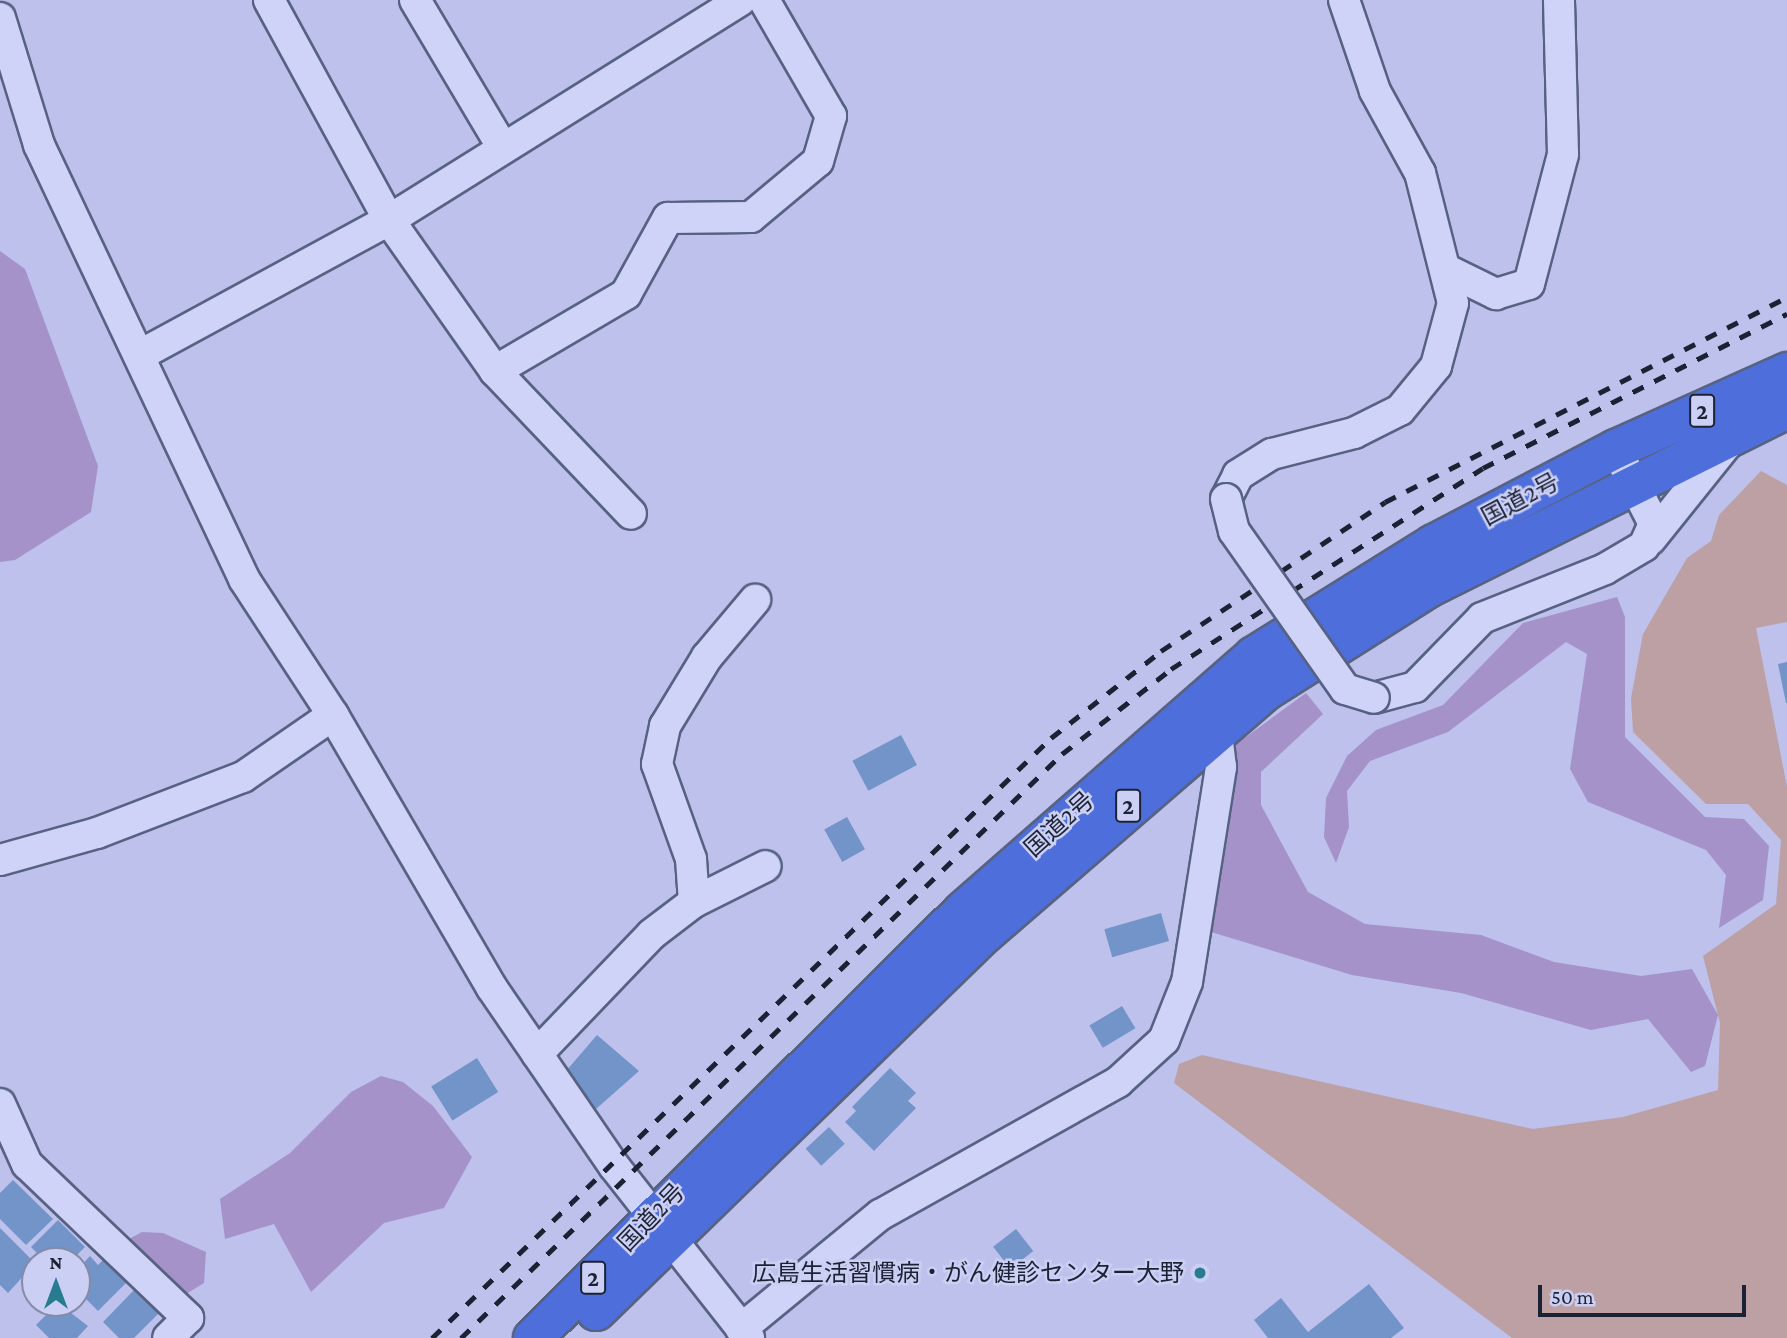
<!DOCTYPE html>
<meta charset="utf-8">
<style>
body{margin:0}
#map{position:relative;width:1787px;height:1338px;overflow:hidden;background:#bdc1ec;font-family:"Crimson Pro","Noto Sans JP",serif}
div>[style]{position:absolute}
.green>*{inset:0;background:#a492c9}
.water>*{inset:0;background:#bda0a3}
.building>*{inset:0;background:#7394c9;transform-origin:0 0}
.roads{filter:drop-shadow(2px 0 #576283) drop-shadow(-2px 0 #576283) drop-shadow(0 2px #576283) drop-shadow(0 -2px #576283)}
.minor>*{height:30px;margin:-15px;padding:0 15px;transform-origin:15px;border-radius:15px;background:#cfd3f7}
.highway>*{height:38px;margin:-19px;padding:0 19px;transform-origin:19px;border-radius:19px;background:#4e6fdb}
.rail>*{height:5px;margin-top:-2.5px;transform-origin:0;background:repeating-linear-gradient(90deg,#1b2233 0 12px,transparent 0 24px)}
.bridges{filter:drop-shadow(2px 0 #576283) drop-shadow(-2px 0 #576283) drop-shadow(0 2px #576283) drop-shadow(0 -2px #576283)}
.minor-bridge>*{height:30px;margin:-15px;padding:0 15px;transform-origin:15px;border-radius:15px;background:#cfd3f7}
.dots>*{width:19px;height:19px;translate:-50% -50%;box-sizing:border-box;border:4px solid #cccff4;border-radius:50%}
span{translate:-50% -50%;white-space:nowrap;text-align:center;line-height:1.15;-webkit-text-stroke:5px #cccff4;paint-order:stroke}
.shield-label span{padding:2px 5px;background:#cccff4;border:2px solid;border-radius:5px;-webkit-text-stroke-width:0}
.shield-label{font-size:23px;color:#1b2233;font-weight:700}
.street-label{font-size:24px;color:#1b2233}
.poi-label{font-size:24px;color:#1b2233}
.right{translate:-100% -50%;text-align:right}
.north{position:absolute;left:21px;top:1247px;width:70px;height:70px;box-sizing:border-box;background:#cccff4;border:2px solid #858aa7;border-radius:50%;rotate:0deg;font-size:19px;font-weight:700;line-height:28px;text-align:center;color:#1b2233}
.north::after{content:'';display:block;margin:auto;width:24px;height:32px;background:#297b90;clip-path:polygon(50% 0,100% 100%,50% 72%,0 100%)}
.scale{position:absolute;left:1538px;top:1285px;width:208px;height:32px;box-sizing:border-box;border:4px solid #1b2233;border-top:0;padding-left:9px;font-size:21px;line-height:24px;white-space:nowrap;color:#1b2233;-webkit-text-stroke:5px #cccff4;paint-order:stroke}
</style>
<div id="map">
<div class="green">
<i style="clip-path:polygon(0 251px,25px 269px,98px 466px,91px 512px,15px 560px,0 562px)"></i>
<i style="clip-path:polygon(1617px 597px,1625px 617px,1625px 737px,1705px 817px,1744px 819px,1769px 846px,1763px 900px,1719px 928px,1726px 875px,1706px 850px,1588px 802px,1570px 769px,1587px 654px,1566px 642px,1448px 732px,1370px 761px,1347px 791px,1349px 827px,1336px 863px,1324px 837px,1326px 798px,1347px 756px,1376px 730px,1443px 705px,1523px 623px)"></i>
<i style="clip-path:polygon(1306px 693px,1323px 714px,1261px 772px,1261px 805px,1308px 892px,1365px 924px,1481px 935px,1554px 962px,1641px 976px,1692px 969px,1718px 1015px,1705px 1066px,1691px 1072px,1648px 1019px,1591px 1030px,1461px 993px,1352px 975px,1211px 932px,1235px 745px)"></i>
<i style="clip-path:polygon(381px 1076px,403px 1082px,433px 1106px,472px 1157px,444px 1208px,384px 1223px,311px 1292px,274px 1224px,225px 1239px,220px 1199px,290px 1153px,351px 1092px)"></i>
<i style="clip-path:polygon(142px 1232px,163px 1233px,206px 1252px,204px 1283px,186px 1294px,129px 1239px)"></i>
</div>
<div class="water">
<i style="clip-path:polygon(1761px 471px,1787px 485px,1787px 622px,1756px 628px,1787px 787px,1787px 1338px,1512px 1338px,1174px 1083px,1179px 1064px,1202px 1055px,1533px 1129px,1623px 1117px,1718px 1090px,1720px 1023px,1703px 956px,1776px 904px,1781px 840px,1748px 804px,1706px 804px,1633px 732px,1631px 698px,1643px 634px,1687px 558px,1711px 541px,1719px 515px)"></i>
</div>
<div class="building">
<i style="clip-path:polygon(1787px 662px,1787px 703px,1786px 703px,1778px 664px)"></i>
<i style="left:901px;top:735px;width:34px;height:55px;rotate:62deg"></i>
<i style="left:847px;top:817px;width:37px;height:26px;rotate:61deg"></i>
<i style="left:1161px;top:913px;width:29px;height:59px;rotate:74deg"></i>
<i style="left:1122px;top:1006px;width:26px;height:38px;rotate:59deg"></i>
<i style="clip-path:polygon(597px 1035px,639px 1071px,596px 1109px,560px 1078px)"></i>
<i style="left:477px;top:1058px;width:40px;height:54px;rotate:58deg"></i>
<i style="clip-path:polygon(890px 1068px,916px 1093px,908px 1101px,916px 1108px,874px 1151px,845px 1122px,856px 1111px,852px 1107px)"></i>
<i style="left:829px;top:1127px;width:23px;height:32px;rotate:47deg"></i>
<i style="clip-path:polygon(13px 1180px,53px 1219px,26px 1245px,0 1219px,0 1193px)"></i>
<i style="clip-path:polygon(58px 1220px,85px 1247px,71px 1261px,45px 1261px,31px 1247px)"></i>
<i style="clip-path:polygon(0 1228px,35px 1263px,8px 1293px,0 1285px)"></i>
<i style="left:1016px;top:1229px;width:28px;height:29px;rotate:52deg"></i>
<i style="clip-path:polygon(109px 1254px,132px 1277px,98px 1311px,77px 1290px,77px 1270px,90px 1256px,98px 1265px)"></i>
<i style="clip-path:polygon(1369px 1284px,1404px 1328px,1391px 1338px,1268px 1338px,1254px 1320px,1281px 1298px,1308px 1332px)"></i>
<i style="clip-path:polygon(135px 1289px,164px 1308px,134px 1338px,119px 1338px,103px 1322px)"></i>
<i style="clip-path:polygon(58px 1303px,88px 1326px,77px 1338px,49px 1338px,36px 1325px)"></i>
</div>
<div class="roads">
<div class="minor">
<i style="left:269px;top:0;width:251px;rotate:61.4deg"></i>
<i style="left:389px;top:220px;width:184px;rotate:54.9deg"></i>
<i style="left:495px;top:371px;width:197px;rotate:46.4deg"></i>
<i style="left:415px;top:0;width:169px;rotate:59.3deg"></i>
<i style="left:0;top:18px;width:133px;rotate:72.9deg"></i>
<i style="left:39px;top:145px;width:480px;rotate:64.7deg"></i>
<i style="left:244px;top:579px;width:163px;rotate:56.8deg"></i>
<i style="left:333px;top:715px;width:316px;rotate:59.8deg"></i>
<i style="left:492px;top:988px;width:216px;rotate:55.6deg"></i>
<i style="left:614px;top:1166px;width:219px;rotate:51.9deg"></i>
<i style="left:1447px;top:270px;width:55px;rotate:26.1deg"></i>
<i style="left:1496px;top:294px;width:34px;rotate:-17deg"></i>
<i style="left:1529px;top:284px;width:134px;rotate:-75.3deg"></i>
<i style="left:1563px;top:154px;width:154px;rotate:-91.5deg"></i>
<i style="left:142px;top:354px;width:281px;rotate:-28.5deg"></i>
<i style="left:389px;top:220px;width:415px;rotate:-32deg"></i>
<i style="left:495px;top:371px;width:152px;rotate:-30.4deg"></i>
<i style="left:626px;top:294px;width:87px;rotate:-61.1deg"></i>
<i style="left:668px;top:218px;width:83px;rotate:-0.7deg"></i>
<i style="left:751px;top:217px;width:87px;rotate:-39.9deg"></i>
<i style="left:818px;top:161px;width:47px;rotate:-73.9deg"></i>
<i style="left:831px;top:116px;width:134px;rotate:-120deg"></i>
<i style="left:1226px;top:499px;width:27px;rotate:-63deg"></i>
<i style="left:1238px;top:475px;width:40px;rotate:-32deg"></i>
<i style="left:1272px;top:454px;width:85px;rotate:-14.4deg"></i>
<i style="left:1354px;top:433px;width:51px;rotate:-26.6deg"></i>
<i style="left:1400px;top:410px;width:57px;rotate:-50.7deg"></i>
<i style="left:1436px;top:366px;width:65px;rotate:-74.9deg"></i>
<i style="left:1453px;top:303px;width:134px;rotate:-104.2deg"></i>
<i style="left:1420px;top:173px;width:94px;rotate:-118.8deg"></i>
<i style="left:1375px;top:91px;width:96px;rotate:-108.8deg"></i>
<i style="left:1650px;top:540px;width:123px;rotate:-51.3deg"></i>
<i style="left:1374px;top:698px;width:42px;rotate:-15deg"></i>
<i style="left:1415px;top:687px;width:96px;rotate:-45.8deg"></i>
<i style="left:1482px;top:618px;width:132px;rotate:-21.7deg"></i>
<i style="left:1605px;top:569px;width:45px;rotate:-30.5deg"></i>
<i style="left:1644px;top:546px;width:24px;rotate:-66deg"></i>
<i style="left:1654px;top:524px;width:84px;rotate:-116.9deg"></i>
<i style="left:0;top:860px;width:101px;rotate:-15.6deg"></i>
<i style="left:97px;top:833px;width:156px;rotate:-21deg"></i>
<i style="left:243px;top:777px;width:109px;rotate:-34.6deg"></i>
<i style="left:694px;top:902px;width:43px;rotate:-94deg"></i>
<i style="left:691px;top:859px;width:101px;rotate:-109.7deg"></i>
<i style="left:657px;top:764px;width:39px;rotate:-78deg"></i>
<i style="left:665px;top:726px;width:81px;rotate:-58.7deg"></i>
<i style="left:707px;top:657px;width:75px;rotate:-49.9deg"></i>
<i style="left:537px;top:1054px;width:166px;rotate:-46.2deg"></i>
<i style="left:652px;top:934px;width:53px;rotate:-37.3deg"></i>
<i style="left:694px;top:902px;width:80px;rotate:-26.6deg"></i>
<i style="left:0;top:1104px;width:66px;rotate:65.8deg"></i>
<i style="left:27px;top:1164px;width:223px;rotate:43.7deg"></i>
<i style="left:188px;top:1318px;width:28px;rotate:135deg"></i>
<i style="left:741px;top:1329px;width:180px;rotate:-39.4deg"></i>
<i style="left:880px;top:1215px;width:273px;rotate:-29.2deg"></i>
<i style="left:1118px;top:1082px;width:62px;rotate:-42.4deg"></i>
<i style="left:1164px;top:1040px;width:62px;rotate:-68.4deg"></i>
<i style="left:1187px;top:982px;width:218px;rotate:-81deg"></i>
<i style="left:1221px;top:767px;width:38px;rotate:-97deg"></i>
</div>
<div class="highway">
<i style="left:596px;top:1311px;width:541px;rotate:-44.18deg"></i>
<i style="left:984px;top:934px;width:374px;rotate:-40.8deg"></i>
<i style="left:1267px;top:690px;width:193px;rotate:-32.3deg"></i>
<i style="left:1430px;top:587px;width:399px;rotate:-26.5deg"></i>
<i style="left:533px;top:1338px;width:606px;rotate:-44.8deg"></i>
<i style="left:963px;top:911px;width:387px;rotate:-41.2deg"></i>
<i style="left:1254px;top:656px;width:212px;rotate:-31.9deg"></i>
<i style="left:1434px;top:544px;width:205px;rotate:-27.6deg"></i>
<i style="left:1616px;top:449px;width:188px;rotate:-24.2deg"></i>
</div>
</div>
<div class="rail">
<i style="left:432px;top:1338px;width:862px;rotate:-44.11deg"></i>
<i style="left:1051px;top:738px;width:140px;rotate:-38.3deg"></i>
<i style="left:1161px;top:651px;width:269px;rotate:-33.6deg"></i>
<i style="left:1385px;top:502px;width:451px;rotate:-27deg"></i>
<i style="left:461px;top:1338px;width:838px;rotate:-44.18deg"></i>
<i style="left:1062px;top:754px;width:138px;rotate:-37.9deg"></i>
<i style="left:1171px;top:669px;width:371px;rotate:-32.8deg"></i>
<i style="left:1483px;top:468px;width:341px;rotate:-26.9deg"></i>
</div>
<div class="bridges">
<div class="minor-bridge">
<i style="left:1226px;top:499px;width:33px;rotate:76deg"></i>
<i style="left:1234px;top:531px;width:193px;rotate:54.9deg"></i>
<i style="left:1345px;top:689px;width:30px;rotate:17deg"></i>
</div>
</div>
<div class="dots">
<i style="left:1200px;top:1273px;background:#297b90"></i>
</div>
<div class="shield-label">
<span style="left:1702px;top:411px">2</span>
<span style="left:1128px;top:806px">2</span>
<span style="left:593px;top:1278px">2</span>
</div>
<div class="street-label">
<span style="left:1520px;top:499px;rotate:-28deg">国道2号</span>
<span style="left:1059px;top:824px;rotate:-42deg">国道2号</span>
<span style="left:651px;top:1217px;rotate:-46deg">国道2号</span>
</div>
<div class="poi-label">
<span class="right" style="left:1184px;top:1273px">広島生活習慣病・がん健診センター大野</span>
</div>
<div class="north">N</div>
<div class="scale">50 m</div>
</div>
